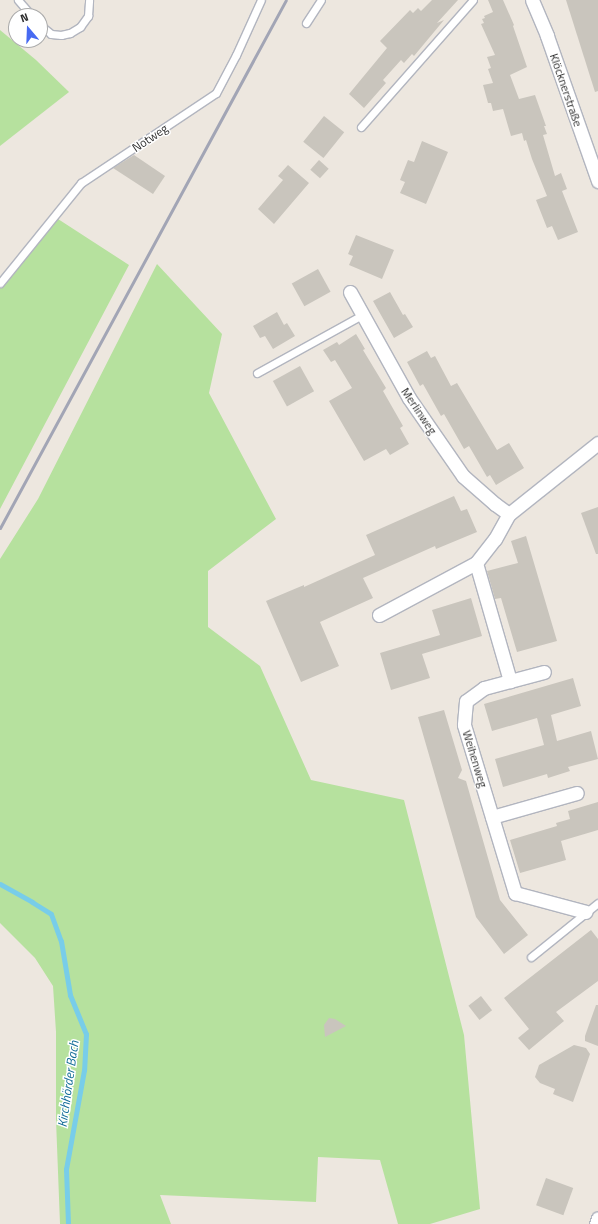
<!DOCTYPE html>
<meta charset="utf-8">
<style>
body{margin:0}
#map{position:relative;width:598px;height:1224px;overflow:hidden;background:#ede7df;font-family:"Titillium Web",sans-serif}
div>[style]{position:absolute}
.green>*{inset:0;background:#b6e19e}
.stream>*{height:5px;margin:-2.5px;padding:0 2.5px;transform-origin:2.5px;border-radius:2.5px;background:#78cde9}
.building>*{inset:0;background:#c9c5bd;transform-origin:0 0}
.roads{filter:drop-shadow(1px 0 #b2b5bf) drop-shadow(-1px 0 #b2b5bf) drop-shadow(0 1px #b2b5bf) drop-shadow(0 -1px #b2b5bf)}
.service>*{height:7px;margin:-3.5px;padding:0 3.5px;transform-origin:3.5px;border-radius:3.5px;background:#fff}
.minor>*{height:13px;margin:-6.5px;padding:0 6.5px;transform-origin:6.5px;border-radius:6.5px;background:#fff}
.rail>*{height:3px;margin:-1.5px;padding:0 1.5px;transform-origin:1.5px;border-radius:1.5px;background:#a2a5b5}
span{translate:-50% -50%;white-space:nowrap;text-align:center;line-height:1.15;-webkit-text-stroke:3px #fff;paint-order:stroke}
.street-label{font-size:12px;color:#2c2c2c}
.water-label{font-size:13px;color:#146d98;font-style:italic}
.north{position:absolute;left:8px;top:8px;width:40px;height:40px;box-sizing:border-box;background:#fff;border:1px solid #ababab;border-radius:50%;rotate:341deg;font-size:11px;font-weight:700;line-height:16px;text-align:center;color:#2c2c2c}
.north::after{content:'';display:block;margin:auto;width:14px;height:18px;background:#476af2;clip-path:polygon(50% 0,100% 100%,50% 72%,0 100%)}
</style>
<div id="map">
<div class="green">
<i style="clip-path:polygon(0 30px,36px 60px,69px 92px,0 146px)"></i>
<i style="clip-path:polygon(58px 219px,129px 265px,0 509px,0 280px,18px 264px)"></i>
<i style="clip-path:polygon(157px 264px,222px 334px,209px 393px,276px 519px,208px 571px,208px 627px,260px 666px,311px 780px,404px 800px,464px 1035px,480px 1209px,430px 1224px,398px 1224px,380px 1160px,318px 1157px,316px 1202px,160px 1195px,171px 1224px,60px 1224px,56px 1120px,56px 1032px,53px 986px,35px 958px,0 923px,0 559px,38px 499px)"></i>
</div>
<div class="stream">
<i style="left:0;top:884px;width:37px;rotate:29deg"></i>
<i style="left:32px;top:902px;width:22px;rotate:32deg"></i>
<i style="left:51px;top:914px;width:29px;rotate:70deg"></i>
<i style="left:61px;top:941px;width:55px;rotate:80.5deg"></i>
<i style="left:70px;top:995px;width:42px;rotate:67.7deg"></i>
<i style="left:86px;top:1034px;width:36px;rotate:93deg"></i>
<i style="left:84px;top:1070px;width:101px;rotate:100.3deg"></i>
<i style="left:66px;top:1169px;width:55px;rotate:87.9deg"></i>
</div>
<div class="building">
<i style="clip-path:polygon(432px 0,458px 0,437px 23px,444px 20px,414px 56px,412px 54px,404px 63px,401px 60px,383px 80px,386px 83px,364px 108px,349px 94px,387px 48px,380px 41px,410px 10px,413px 13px,418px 8px,421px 11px)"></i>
<i style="clip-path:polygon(488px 0,503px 0,514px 25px,513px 26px,527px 67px,510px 75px,519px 99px,535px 95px,546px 126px,544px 126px,547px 134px,543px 135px,555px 176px,561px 173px,567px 189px,562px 191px,578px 232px,558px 240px,552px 226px,547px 228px,536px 200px,547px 196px,532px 159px,526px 140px,524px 141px,522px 133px,511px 136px,503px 109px,493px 111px,491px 103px,488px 103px,483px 85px,493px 83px,488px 69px,491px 68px,487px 57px,495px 55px,481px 24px,484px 23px,482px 19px,485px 18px,484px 16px,493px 12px)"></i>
<i style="clip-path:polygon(566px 0,598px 0,598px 91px,595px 92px)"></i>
<i style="left:324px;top:116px;width:26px;height:33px;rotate:39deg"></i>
<i style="clip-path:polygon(422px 141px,448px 152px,426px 204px,400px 193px,405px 182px,400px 180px,408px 160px,414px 162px)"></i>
<i style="clip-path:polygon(134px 155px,165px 176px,153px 194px,113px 168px)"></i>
<i style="left:319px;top:160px;width:13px;height:13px;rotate:42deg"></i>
<i style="clip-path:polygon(288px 165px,309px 183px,274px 224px,258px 209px,283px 180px,278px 176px)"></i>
<i style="clip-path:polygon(356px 235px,394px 250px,382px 279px,349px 265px,353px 256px,348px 254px)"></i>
<i style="left:318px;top:269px;width:26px;height:30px;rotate:61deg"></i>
<i style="clip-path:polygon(390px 292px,403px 315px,405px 314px,413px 327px,394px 338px,373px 301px)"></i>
<i style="clip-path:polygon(277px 312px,284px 325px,287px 323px,295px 336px,273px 349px,265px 336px,260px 338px,253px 326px)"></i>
<i style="clip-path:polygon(356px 334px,365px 349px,363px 350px,386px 388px,383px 391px,403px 426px,400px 428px,409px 444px,390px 455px,386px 449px,364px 461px,329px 401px,352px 388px,335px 360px,331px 362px,323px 350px,337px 342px,339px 345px)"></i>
<i style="clip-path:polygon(427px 351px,431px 358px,435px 356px,451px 386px,457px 383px,497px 450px,509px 443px,524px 468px,496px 485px,490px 475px,487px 477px,469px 446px,464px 449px,444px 414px,441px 416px,423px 384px,420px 386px,407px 362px)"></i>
<i style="left:300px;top:366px;width:29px;height:31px;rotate:61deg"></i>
<i style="clip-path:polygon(454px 496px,461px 511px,467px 509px,477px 532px,436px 549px,435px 546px,363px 578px,373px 598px,320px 622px,339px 666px,301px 682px,266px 601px,304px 585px,304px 587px,375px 555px,366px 535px)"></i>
<i style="clip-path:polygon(598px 507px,598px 554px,596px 554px,581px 513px)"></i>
<i style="clip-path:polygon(526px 536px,557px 641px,517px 652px,501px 598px,495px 599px,487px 571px,518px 563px,511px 541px)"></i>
<i style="clip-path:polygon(471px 598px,482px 636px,422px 654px,430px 678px,391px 690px,380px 653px,440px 635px,432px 610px)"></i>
<i style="clip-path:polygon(573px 678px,581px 706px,551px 715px,557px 741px,591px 731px,598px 759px,568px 767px,570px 771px,548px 778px,547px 774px,503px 787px,495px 759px,544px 745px,537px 718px,492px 731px,484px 704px)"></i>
<i style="clip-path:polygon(444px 710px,462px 770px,458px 778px,466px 781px,500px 900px,528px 935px,504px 954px,476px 917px,418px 717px)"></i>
<i style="clip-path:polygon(598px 802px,598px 830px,561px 841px,566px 860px,520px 873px,510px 840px,557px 826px,556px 823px,570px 819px,568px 811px)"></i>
<i style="clip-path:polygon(591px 930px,598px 939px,598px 981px,556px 1012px,564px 1021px,529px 1050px,518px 1038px,529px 1029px,504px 998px)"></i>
<i style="left:481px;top:996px;width:18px;height:16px;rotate:52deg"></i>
<i style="clip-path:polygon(596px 1005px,598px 1005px,598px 1046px,585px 1041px,585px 1036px)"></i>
<i style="clip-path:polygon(329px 1018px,335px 1019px,346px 1026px,325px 1037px,324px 1025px)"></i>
<i style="clip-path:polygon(574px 1045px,586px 1048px,590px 1054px,573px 1102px,553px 1094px,555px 1089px,540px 1083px,535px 1077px,539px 1065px)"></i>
<i style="left:546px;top:1178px;width:29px;height:29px;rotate:20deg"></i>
</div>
<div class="roads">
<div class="service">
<i style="left:18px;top:0;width:21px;rotate:49deg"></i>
<i style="left:306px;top:23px;width:27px;rotate:-57deg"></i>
<i style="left:40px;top:25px;width:14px;rotate:39deg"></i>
<i style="left:51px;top:34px;width:10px;rotate:6deg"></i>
<i style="left:61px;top:35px;width:9px;rotate:-13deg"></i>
<i style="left:70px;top:33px;width:12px;rotate:-31deg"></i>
<i style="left:80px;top:27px;width:14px;rotate:-54deg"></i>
<i style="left:88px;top:16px;width:16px;rotate:-86deg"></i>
<i style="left:361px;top:127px;width:169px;rotate:-48.6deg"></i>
<i style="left:0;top:283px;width:129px;rotate:-51deg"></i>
<i style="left:81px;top:183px;width:162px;rotate:-33.7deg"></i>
<i style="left:216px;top:93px;width:43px;rotate:-62.2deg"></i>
<i style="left:236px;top:55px;width:60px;rotate:-65.6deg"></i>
<i style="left:257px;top:373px;width:120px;rotate:-28.9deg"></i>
<i style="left:531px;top:957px;width:86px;rotate:-38.9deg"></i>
</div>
<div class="minor">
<i style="left:532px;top:0;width:39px;rotate:67deg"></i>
<i style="left:547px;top:36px;width:154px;rotate:70.6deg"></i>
<i style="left:350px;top:292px;width:121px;rotate:60.9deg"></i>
<i style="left:409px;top:398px;width:95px;rotate:55.3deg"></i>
<i style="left:463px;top:476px;width:43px;rotate:41.2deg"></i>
<i style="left:495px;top:504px;width:17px;rotate:36deg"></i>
<i style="left:476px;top:563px;width:123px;rotate:73.9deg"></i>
<i style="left:510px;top:681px;width:27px;rotate:165deg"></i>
<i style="left:484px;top:688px;width:22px;rotate:144deg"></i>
<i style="left:466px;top:701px;width:24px;rotate:95deg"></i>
<i style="left:464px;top:725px;width:176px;rotate:73.1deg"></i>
<i style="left:515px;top:893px;width:73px;rotate:15deg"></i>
<i style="left:379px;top:615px;width:110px;rotate:-28.2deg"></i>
<i style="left:476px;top:563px;width:31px;rotate:-52deg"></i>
<i style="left:495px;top:539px;width:29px;rotate:-61deg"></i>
<i style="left:509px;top:514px;width:114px;rotate:-38.6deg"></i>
<i style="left:510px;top:681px;width:35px;rotate:-15deg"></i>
<i style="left:492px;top:817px;width:88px;rotate:-15.8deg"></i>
<i style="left:596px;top:1224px;width:6px;rotate:-72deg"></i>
</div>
</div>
<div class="rail">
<i style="left:0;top:528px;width:600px;rotate:-61.56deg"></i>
</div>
<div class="street-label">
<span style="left:566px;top:90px;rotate:71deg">Klöcknerstraße</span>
<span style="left:150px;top:138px;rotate:-34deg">Notweg</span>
<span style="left:419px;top:411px;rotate:56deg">Merlinweg</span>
<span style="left:475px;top:759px;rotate:73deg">Weihenweg</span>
</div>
<div class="water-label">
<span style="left:68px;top:1084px;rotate:-82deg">Kirchhörder Bach</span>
</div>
<div class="north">N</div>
</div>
